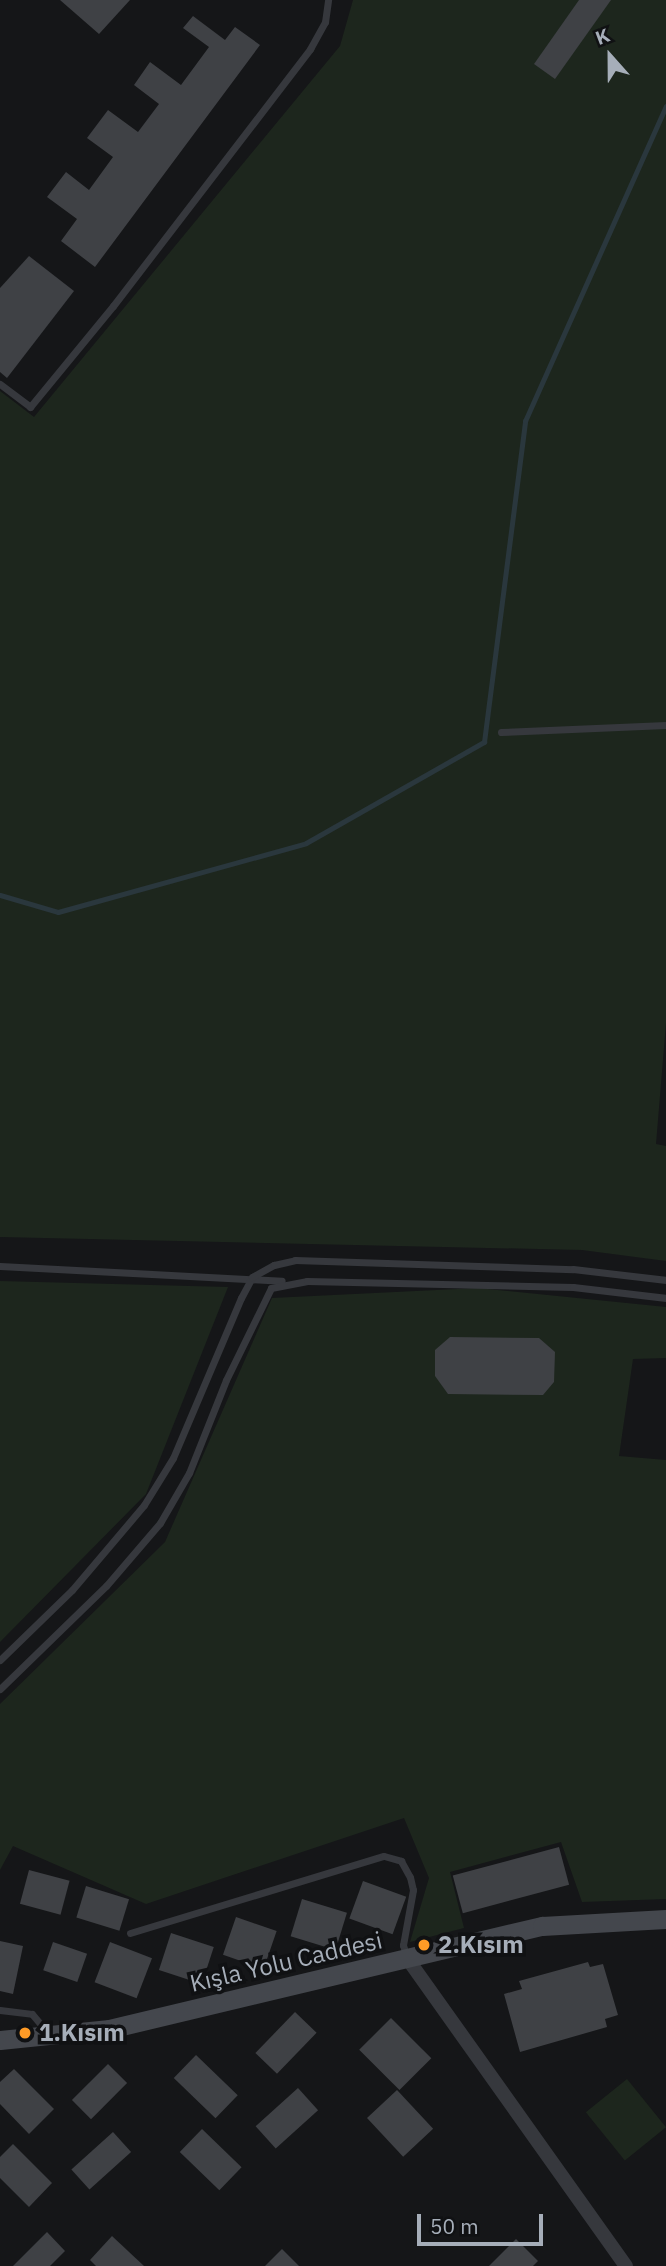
<!DOCTYPE html>
<meta charset="utf-8">
<style>
body{margin:0}
#map{position:relative;width:666px;height:2266px;overflow:hidden;background:#151618;font-family:"IBM Plex Sans",sans-serif}
div>[style]{position:absolute}
.green>*{inset:0;background:#1d261d;transform-origin:0 0}
.stream>*{height:5px;margin:-2.5px;padding:0 2.5px;transform-origin:2.5px;border-radius:2.5px;background:#2a373d}
.building>*{inset:0;background:#3f4145;transform-origin:0 0}
.lane>*{height:7px;margin:-3.5px;padding:0 3.5px;transform-origin:3.5px;border-radius:3.5px;background:#36383d}
.street>*{height:14px;margin:-7px;padding:0 7px;transform-origin:7px;border-radius:7px;background:#36383d}
.secondary>*{height:19px;margin:-9.5px;padding:0 9.5px;transform-origin:9.5px;border-radius:9.5px;background:#44474d}
.dots>*{width:19px;height:19px;translate:-50% -50%;box-sizing:border-box;border:4px solid #101113;border-radius:50%}
span{translate:-50% -50%;white-space:nowrap;text-align:center;line-height:1.15;-webkit-text-stroke:7px #101113;paint-order:stroke}
.poi-label{font-size:24px;color:#a6aeb9;font-weight:700}
.left{translate:0 -50%;text-align:left}
.street-label{font-size:24px;color:#a6aeb9}
.north{position:absolute;left:575px;top:21px;width:70px;height:70px;-webkit-text-stroke:5px #101113;paint-order:stroke;rotate:339deg;font-size:19px;font-weight:700;line-height:28px;text-align:center;color:#a6aeb9}
.north::after{content:'';display:block;margin:auto;width:24px;height:32px;background:#a6aeb9;clip-path:polygon(50% 0,100% 100%,50% 72%,0 100%)}
.scale{position:absolute;left:417px;top:2214px;width:126px;height:32px;box-sizing:border-box;border:4px solid #a6aeb9;border-top:0;padding-left:9px;font-size:21px;line-height:24px;white-space:nowrap;color:#a6aeb9;-webkit-text-stroke:5px #101113;paint-order:stroke}
</style>
<div id="map">
<div class="green">
<i style="clip-path:polygon(353px 0,666px 0,666px 1023px,656px 1144px,666px 1146px,666px 1261px,582px 1250px,0 1237px,0 391px,34px 417px,340px 46px)"></i>
<i style="clip-path:polygon(0 1281px,228px 1287px,146px 1494px,0 1642px)"></i>
<i style="clip-path:polygon(478px 1288px,666px 1307px,666px 1358px,633px 1359px,619px 1456px,666px 1460px,666px 1899px,582px 1902px,561px 1842px,450px 1872px,464px 1928px,410px 1942px,429px 1878px,404px 1818px,146px 1904px,13px 1846px,0 1870px,0 1704px,165px 1542px,272px 1298px)"></i>
<i style="left:627px;top:2079px;width:62px;height:53px;rotate:51deg"></i>
</div>
<div class="stream">
<i style="left:0;top:895px;width:60px;rotate:16.3deg"></i>
<i style="left:58px;top:912px;width:257px;rotate:-15.5deg"></i>
<i style="left:306px;top:843px;width:205px;rotate:-29.6deg"></i>
<i style="left:484px;top:742px;width:324px;rotate:-82.7deg"></i>
<i style="left:525px;top:421px;width:345px;rotate:-65.9deg"></i>
</div>
<div class="building">
<i style="clip-path:polygon(60px 0,130px 0,99px 34px)"></i>
<i style="clip-path:polygon(579px 0,611px 0,555px 79px,534px 64px)"></i>
<i style="clip-path:polygon(193px 16px,225px 40px,235px 27px,260px 45px,95px 267px,61px 241px,77px 219px,47px 197px,66px 172px,89px 190px,113px 157px,87px 138px,108px 110px,138px 132px,159px 104px,134px 85px,150px 62px,181px 85px,209px 47px,183px 28px)"></i>
<i style="clip-path:polygon(29px 256px,74px 291px,7px 378px,0 372px,0 288px)"></i>
<i style="clip-path:polygon(450px 1337px,539px 1338px,555px 1352px,554px 1382px,543px 1395px,448px 1394px,435px 1376px,435px 1350px)"></i>
<i style="left:559px;top:1847px;width:39px;height:110px;rotate:75deg"></i>
<i style="left:29px;top:1870px;width:42px;height:35px;rotate:15deg"></i>
<i style="left:363px;top:1881px;width:46px;height:40px;rotate:20deg"></i>
<i style="left:86px;top:1886px;width:45px;height:33px;rotate:17deg"></i>
<i style="left:302px;top:1899px;width:47px;height:39px;rotate:17deg"></i>
<i style="left:236px;top:1917px;width:43px;height:40px;rotate:19deg"></i>
<i style="left:171px;top:1933px;width:45px;height:39px;rotate:18deg"></i>
<i style="clip-path:polygon(0 1941px,23px 1946px,13px 1994px,0 1991px)"></i>
<i style="left:53px;top:1942px;width:36px;height:30px;rotate:19deg"></i>
<i style="left:110px;top:1942px;width:45px;height:43px;rotate:21deg"></i>
<i style="clip-path:polygon(588px 1962px,590px 1967px,603px 1964px,618px 2015px,605px 2019px,607px 2027px,520px 2052px,504px 1994px,522px 1989px,519px 1981px)"></i>
<i style="left:295px;top:2012px;width:30px;height:57px;rotate:44deg"></i>
<i style="left:391px;top:2018px;width:57px;height:45px;rotate:45deg"></i>
<i style="left:196px;top:2055px;width:58px;height:32px;rotate:44deg"></i>
<i style="left:108px;top:2064px;width:27px;height:51px;rotate:45deg"></i>
<i style="clip-path:polygon(14px 2069px,54px 2109px,29px 2134px,0 2104px,0 2082px)"></i>
<i style="left:298px;top:2088px;width:30px;height:57px;rotate:48deg"></i>
<i style="left:397px;top:2090px;width:53px;height:41px;rotate:47deg"></i>
<i style="left:202px;top:2129px;width:55px;height:32px;rotate:44deg"></i>
<i style="left:113px;top:2132px;width:27px;height:56px;rotate:48deg"></i>
<i style="clip-path:polygon(13px 2144px,52px 2183px,29px 2207px,0 2178px,0 2157px)"></i>
<i style="clip-path:polygon(47px 2232px,65px 2251px,50px 2266px,13px 2266px)"></i>
<i style="clip-path:polygon(112px 2236px,144px 2266px,96px 2266px,90px 2260px)"></i>
<i style="clip-path:polygon(516px 2239px,538px 2261px,533px 2266px,489px 2266px)"></i>
<i style="clip-path:polygon(282px 2249px,299px 2266px,265px 2266px)"></i>
</div>
<div class="lane">
<i style="left:0;top:384px;width:38px;rotate:37deg"></i>
<i style="left:30px;top:407px;width:131px;rotate:-50.6deg"></i>
<i style="left:113px;top:306px;width:324px;rotate:-52.5deg"></i>
<i style="left:310px;top:49px;width:31px;rotate:-61deg"></i>
<i style="left:325px;top:22px;width:22px;rotate:-82deg"></i>
<i style="left:501px;top:732px;width:165px;rotate:-2.4deg"></i>
<i style="left:0;top:1266px;width:282px;rotate:3deg"></i>
<i style="left:0;top:1660px;width:100px;rotate:-44.2deg"></i>
<i style="left:72px;top:1590px;width:111px;rotate:-49.7deg"></i>
<i style="left:144px;top:1505px;width:55px;rotate:-58.3deg"></i>
<i style="left:173px;top:1458px;width:174px;rotate:-67deg"></i>
<i style="left:241px;top:1298px;width:24px;rotate:-62deg"></i>
<i style="left:252px;top:1277px;width:25px;rotate:-29deg"></i>
<i style="left:274px;top:1265px;width:22px;rotate:-13deg"></i>
<i style="left:295px;top:1260px;width:278px;rotate:1.9deg"></i>
<i style="left:573px;top:1269px;width:94px;rotate:6.7deg"></i>
<i style="left:0;top:1689px;width:148px;rotate:-44.2deg"></i>
<i style="left:106px;top:1586px;width:83px;rotate:-49.4deg"></i>
<i style="left:160px;top:1523px;width:58px;rotate:-59.9deg"></i>
<i style="left:189px;top:1473px;width:100px;rotate:-68.3deg"></i>
<i style="left:226px;top:1380px;width:102px;rotate:-63.9deg"></i>
<i style="left:271px;top:1288px;width:37px;rotate:-11deg"></i>
<i style="left:307px;top:1281px;width:266px;rotate:1.3deg"></i>
<i style="left:573px;top:1287px;width:94px;rotate:6.7deg"></i>
<i style="left:130px;top:1933px;width:265px;rotate:-16.9deg"></i>
<i style="left:384px;top:1856px;width:18px;rotate:16deg"></i>
<i style="left:401px;top:1861px;width:18px;rotate:61deg"></i>
<i style="left:410px;top:1877px;width:13px;rotate:77deg"></i>
<i style="left:413px;top:1890px;width:56px;rotate:100.3deg"></i>
<i style="left:403px;top:1945px;width:14px;rotate:73deg"></i>
<i style="left:0;top:2010px;width:32px;rotate:7deg"></i>
<i style="left:32px;top:2014px;width:23px;rotate:50deg"></i>
</div>
<div class="street">
<i style="left:407px;top:1958px;width:378px;rotate:54.6deg"></i>
</div>
<div class="secondary">
<i style="left:0;top:2040px;width:110px;rotate:-5.8deg"></i>
<i style="left:109px;top:2029px;width:445px;rotate:-13.4deg"></i>
<i style="left:542px;top:1926px;width:124px;rotate:-3.2deg"></i>
</div>
<div class="dots">
<i style="left:424px;top:1945px;background:#ff9b26"></i>
<i style="left:25px;top:2033px;background:#ff9b26"></i>
</div>
<div class="poi-label">
<span class="left" style="left:438px;top:1945px">2.Kısım</span>
<span class="left" style="left:39px;top:2033px">1.Kısım</span>
</div>
<div class="street-label">
<span style="left:286px;top:1962px;rotate:-13deg">Kışla Yolu Caddesi</span>
</div>
<div class="north">K</div>
<div class="scale">50 m</div>
</div>
